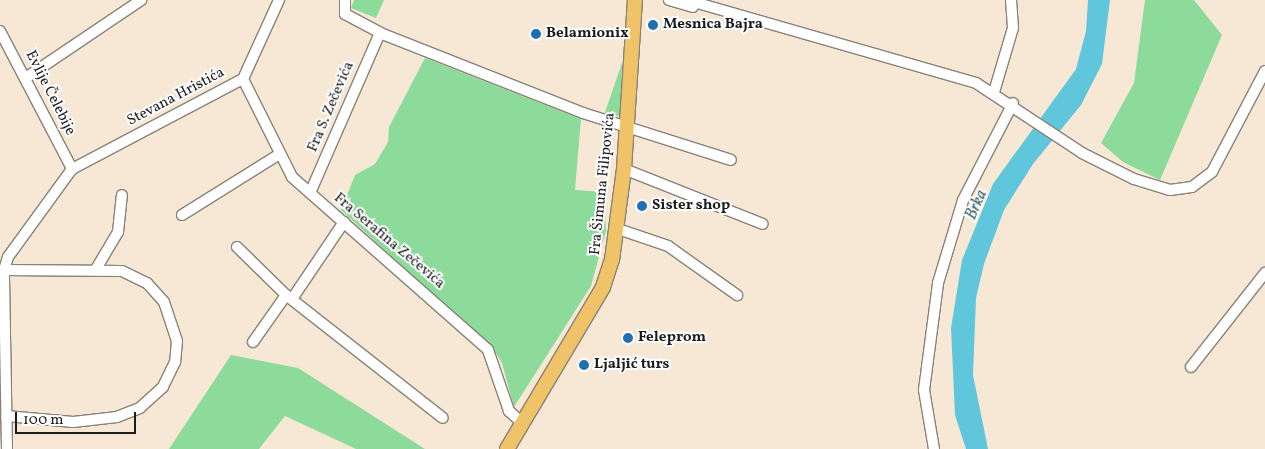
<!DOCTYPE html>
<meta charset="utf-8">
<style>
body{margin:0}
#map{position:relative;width:1265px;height:449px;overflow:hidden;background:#f6e8d4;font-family:Vollkorn,serif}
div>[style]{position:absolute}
.green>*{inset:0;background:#8ddb9a}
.water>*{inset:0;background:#5fc6dc}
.roads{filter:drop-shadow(1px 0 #898278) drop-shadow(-1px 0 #898278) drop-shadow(0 1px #898278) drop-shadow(0 -1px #898278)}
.minor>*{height:10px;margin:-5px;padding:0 5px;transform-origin:5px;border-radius:5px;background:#fff}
.major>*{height:14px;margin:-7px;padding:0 7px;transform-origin:7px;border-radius:7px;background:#f1c369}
.dots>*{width:14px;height:14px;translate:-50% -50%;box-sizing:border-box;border:2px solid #fff;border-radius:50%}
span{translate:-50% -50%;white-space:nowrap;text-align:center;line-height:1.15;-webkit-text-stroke:4px #fff;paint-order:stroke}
.poi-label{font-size:15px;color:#1c1c1c;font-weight:700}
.left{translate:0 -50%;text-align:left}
.street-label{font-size:15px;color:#1c1c1c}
.water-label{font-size:16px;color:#376069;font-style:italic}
.scale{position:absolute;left:15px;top:412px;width:121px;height:22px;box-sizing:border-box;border:2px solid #1c1c1c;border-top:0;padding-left:6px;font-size:15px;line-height:18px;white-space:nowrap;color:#1c1c1c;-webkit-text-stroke:4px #fff;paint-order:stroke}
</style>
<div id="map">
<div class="green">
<i style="clip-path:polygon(354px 0,384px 0,376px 18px,351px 8px)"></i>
<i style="clip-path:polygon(1145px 0,1194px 0,1222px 35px,1160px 180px,1123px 162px,1101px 143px,1134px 83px)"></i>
<i style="clip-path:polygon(425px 58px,581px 119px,575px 190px,604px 192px,606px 231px,591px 286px,514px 407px,502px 363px,494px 350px,341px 210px,355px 175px,375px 164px,388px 142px,389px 127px)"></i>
<i style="clip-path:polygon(622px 63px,621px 115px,613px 117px,604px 115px)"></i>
<i style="clip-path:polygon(231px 355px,298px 368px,425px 449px,356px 449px,285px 416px,259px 449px,169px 449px)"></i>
</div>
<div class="water">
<i style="clip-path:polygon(1088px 0,1110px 0,1102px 64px,1081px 105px,1033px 164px,1004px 210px,984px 264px,976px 298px,973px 375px,988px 449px,966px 449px,955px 415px,951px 328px,962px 260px,993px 184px,1076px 69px,1086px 31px)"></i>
</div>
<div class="roads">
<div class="minor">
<i style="left:345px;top:0;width:14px;rotate:90deg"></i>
<i style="left:345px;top:14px;width:40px;rotate:28deg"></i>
<i style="left:380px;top:33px;width:218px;rotate:21.5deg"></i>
<i style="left:583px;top:113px;width:155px;rotate:17.6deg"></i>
<i style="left:669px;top:0;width:25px;rotate:16deg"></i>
<i style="left:687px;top:0;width:301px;rotate:16deg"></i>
<i style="left:976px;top:83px;width:127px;rotate:33.4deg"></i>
<i style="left:1082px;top:153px;width:58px;rotate:26.6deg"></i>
<i style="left:1134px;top:179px;width:38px;rotate:17deg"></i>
<i style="left:1170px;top:190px;width:22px;rotate:-8deg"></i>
<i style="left:1192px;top:187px;width:25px;rotate:-37deg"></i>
<i style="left:1212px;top:172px;width:114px;rotate:-62.3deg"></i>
<i style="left:0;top:31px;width:156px;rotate:62.4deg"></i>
<i style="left:27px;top:77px;width:138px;rotate:-34deg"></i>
<i style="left:243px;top:79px;width:110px;rotate:63.4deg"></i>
<i style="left:292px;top:177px;width:261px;rotate:41.4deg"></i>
<i style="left:488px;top:350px;width:65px;rotate:71deg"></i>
<i style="left:509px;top:411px;width:15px;rotate:42deg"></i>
<i style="left:994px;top:92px;width:67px;rotate:-73.5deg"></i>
<i style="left:1013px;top:28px;width:28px;rotate:-94deg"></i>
<i style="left:624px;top:169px;width:149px;rotate:21.6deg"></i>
<i style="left:310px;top:193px;width:175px;rotate:-66.4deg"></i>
<i style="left:182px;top:215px;width:113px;rotate:-32deg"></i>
<i style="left:618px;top:229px;width:53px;rotate:18.8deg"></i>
<i style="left:668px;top:246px;width:85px;rotate:35.4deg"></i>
<i style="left:237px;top:247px;width:69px;rotate:44.4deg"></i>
<i style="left:286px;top:295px;width:199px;rotate:38.1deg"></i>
<i style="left:96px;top:269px;width:43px;rotate:-59.3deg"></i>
<i style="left:118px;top:232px;width:37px;rotate:-84deg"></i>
<i style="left:4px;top:270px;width:118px;rotate:0.5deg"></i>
<i style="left:122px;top:271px;width:28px;rotate:26deg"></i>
<i style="left:147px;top:283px;width:25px;rotate:48deg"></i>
<i style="left:164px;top:302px;width:41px;rotate:71.6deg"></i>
<i style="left:177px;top:341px;width:21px;rotate:95deg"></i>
<i style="left:175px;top:362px;width:28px;rotate:116deg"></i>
<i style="left:163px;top:387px;width:31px;rotate:138deg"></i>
<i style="left:140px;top:408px;width:25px;rotate:159deg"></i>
<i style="left:117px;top:417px;width:44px;rotate:173.5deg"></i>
<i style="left:73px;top:422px;width:67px;rotate:-174.9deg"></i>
<i style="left:292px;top:299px;width:93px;rotate:-56deg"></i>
<i style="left:253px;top:342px;width:57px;rotate:-54.9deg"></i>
<i style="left:1191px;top:367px;width:120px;rotate:-51.8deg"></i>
<i style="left:7px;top:449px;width:179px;rotate:-91deg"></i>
<i style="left:4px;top:270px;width:14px;rotate:-73deg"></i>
<i style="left:8px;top:257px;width:109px;rotate:-54deg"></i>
<i style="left:72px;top:169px;width:193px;rotate:-27.8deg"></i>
<i style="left:243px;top:79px;width:87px;rotate:-65.5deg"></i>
<i style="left:934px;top:449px;width:60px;rotate:-99.6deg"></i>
<i style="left:924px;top:390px;width:108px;rotate:-82.5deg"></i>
<i style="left:938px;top:283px;width:87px;rotate:-73.2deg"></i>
<i style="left:963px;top:200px;width:109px;rotate:-62.7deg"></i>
</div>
<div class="major">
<i style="left:507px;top:449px;width:188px;rotate:-59.3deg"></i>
<i style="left:603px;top:287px;width:28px;rotate:-72deg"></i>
<i style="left:612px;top:260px;width:92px;rotate:-82.5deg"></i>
<i style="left:624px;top:169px;width:169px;rotate:-86.3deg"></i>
</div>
</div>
<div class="dots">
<i style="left:653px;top:25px;background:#1f6fb2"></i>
<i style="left:536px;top:34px;background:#1f6fb2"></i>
<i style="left:642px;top:206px;background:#1f6fb2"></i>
<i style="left:628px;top:338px;background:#1f6fb2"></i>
<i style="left:584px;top:365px;background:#1f6fb2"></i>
</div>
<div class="poi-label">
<span class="left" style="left:663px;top:25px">Mesnica Bajra</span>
<span class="left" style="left:546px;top:34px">Belamionix</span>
<span class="left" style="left:652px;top:206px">Sister shop</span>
<span class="left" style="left:638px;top:338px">Feleprom</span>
<span class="left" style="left:594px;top:365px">Ljaljić turs</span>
</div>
<div class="street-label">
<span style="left:50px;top:93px;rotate:63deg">Evlije Čelebije</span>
<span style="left:176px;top:97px;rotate:-28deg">Stevana Hristića</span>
<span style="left:331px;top:107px;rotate:-67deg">Fra S. Zečevića</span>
<span style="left:603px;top:184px;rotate:-84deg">Fra Šimuna Filipovića</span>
<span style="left:389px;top:241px;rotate:40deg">Fra Serafina Zečevića</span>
</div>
<div class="water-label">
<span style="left:977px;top:205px;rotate:-66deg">Brka</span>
</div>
<div class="scale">100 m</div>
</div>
